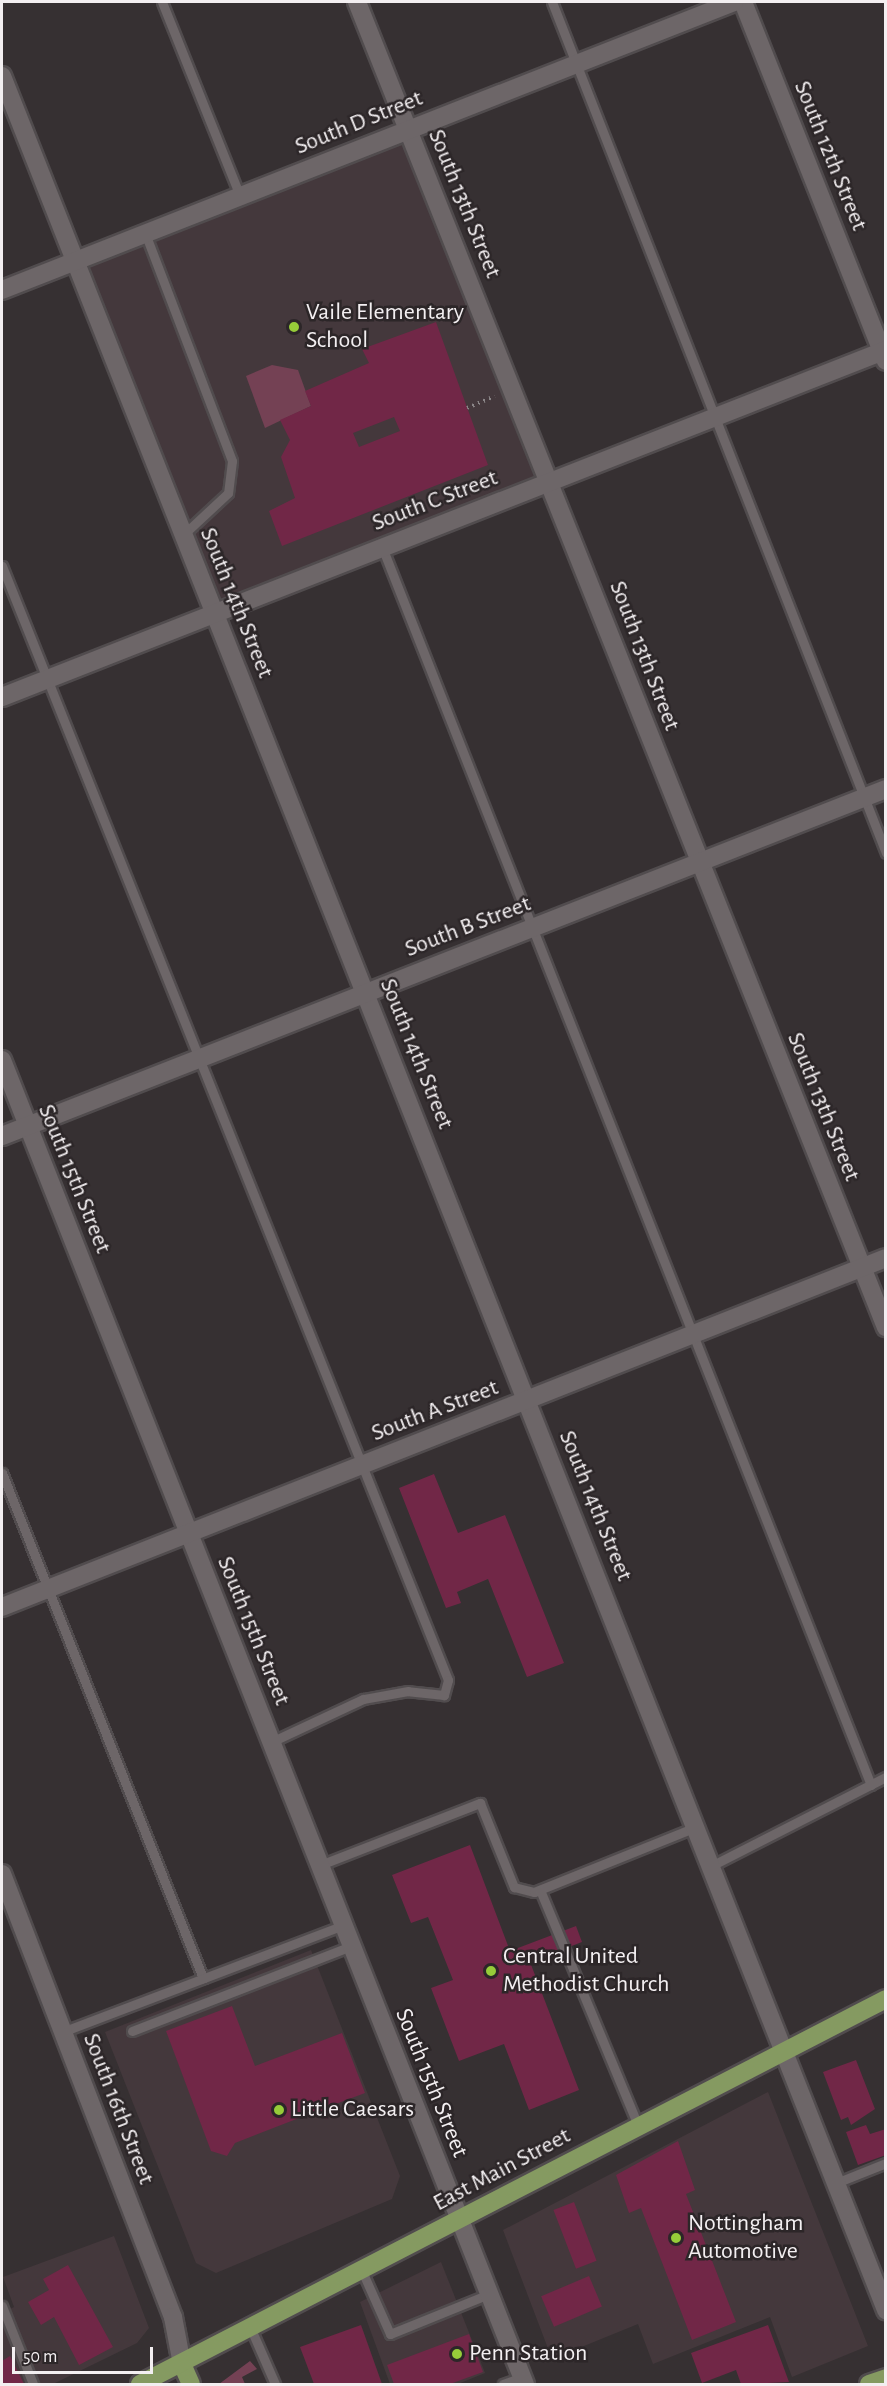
<!DOCTYPE html>
<style>
body{margin:0}
#map{position:relative;width:887px;height:2386px;overflow:hidden;background:#363032;font-family:"Alegreya Sans",sans-serif}
div>[style]{position:absolute}
.built>*{inset:0;background:#44383c;transform-origin:0 0}
.green>*{inset:0;background:#744154}
.building>*{inset:0;background:#712747;transform-origin:0 0}
.path>*{height:4px;margin-top:-2px;transform-origin:0;background:repeating-linear-gradient(90deg,#8a8587 0 1.5px,transparent 0 6px)}
.roads{filter:drop-shadow(2px 0 #514c4e) drop-shadow(-2px 0 #514c4e) drop-shadow(0 2px #514c4e) drop-shadow(0 -2px #514c4e)}
.lane>*{height:9px;margin:-4.5px;padding:0 4.5px;transform-origin:4.5px;border-radius:4.5px;background:#6d6668}
.street>*{height:18px;margin:-9px;padding:0 9px;transform-origin:9px;border-radius:9px;background:#6d6668}
.primary>*{height:18px;margin:-9px;padding:0 9px;transform-origin:9px;border-radius:9px;background:#859a61}
.dots>*{width:16px;height:16px;translate:-50% -50%;box-sizing:border-box;border:3px solid #2c2628;border-radius:50%}
span{translate:-50% -50%;white-space:nowrap;text-align:center;line-height:1.15;-webkit-text-stroke:5px #2c2628;paint-order:stroke}
.street-label{font-size:24px;color:#f3eff1}
.poi-label{font-size:24px;color:#f3eff1}
.left{translate:0 -50%;text-align:left}
.frame{position:absolute;inset:0;border:3px solid #f3eff1;pointer-events:none}
.scale{position:absolute;left:12px;top:2347px;width:141px;height:27px;box-sizing:border-box;border:3px solid #f3eff1;border-top:0;padding-left:8px;font-size:18px;line-height:21px;white-space:nowrap;color:#f3eff1;-webkit-text-stroke:4px #2c2628;paint-order:stroke}
</style>
<div id="map">
<div class="built">
<i style="left:408px;top:130px;width:380px;height:359px;rotate:68deg"></i>
<i style="clip-path:polygon(311px 1950px,400px 2176px,392px 2199px,216px 2273px,196px 2263px,105px 2032px)"></i>
<i style="clip-path:polygon(768px 2092px,868px 2346px,792px 2377px,770px 2317px,653px 2364px,638px 2324px,552px 2359px,503px 2230px)"></i>
<i style="clip-path:polygon(114px 2236px,149px 2328px,137px 2343px,53px 2384px,2px 2384px,2px 2313px,14px 2307px,3px 2277px)"></i>
<i style="clip-path:polygon(441px 2262px,485px 2373px,458px 2384px,390px 2384px,360px 2302px)"></i>
</div>
<div class="green">
<i style="clip-path:polygon(272px 365px,298px 370px,311px 406px,265px 428px,246px 376px)"></i>
<i style="clip-path:polygon(250px 2361px,257px 2369px,242px 2377px,245px 2384px,219px 2384px)"></i>
</div>
<div class="building">
<i style="clip-path:polygon(evenodd,436px 322px,488px 465px,282px 546px,269px 511px,295px 498px,281px 457px,290px 440px,280px 420px,311px 406px,305px 391px,369px 363px,362px 349px,436px 322px,394px 417px,400px 431px,359px 447px,353px 433px,394px 417px)"></i>
<i style="clip-path:polygon(434px 1474px,458px 1533px,505px 1515px,564px 1663px,527px 1677px,488px 1579px,457px 1592px,461px 1603px,446px 1608px,399px 1488px)"></i>
<i style="clip-path:polygon(470px 1845px,510px 1951px,576px 1926px,582px 1942px,530px 1962px,579px 2090px,529px 2110px,504px 2044px,459px 2061px,431px 1988px,453px 1980px,428px 1917px,411px 1923px,392px 1875px)"></i>
<i style="clip-path:polygon(232px 2006px,255px 2066px,342px 2033px,365px 2093px,333px 2105px,327px 2119px,312px 2113px,235px 2143px,227px 2156px,211px 2151px,166px 2031px)"></i>
<i style="clip-path:polygon(856px 2060px,875px 2109px,851px 2125px,848px 2117px,841px 2120px,823px 2072px)"></i>
<i style="clip-path:polygon(866px 2125px,870px 2134px,886px 2129px,886px 2155px,858px 2165px,846px 2132px)"></i>
<i style="clip-path:polygon(678px 2141px,695px 2190px,686px 2194px,736px 2322px,692px 2340px,641px 2208px,629px 2213px,616px 2175px)"></i>
<i style="left:574px;top:2202px;width:63px;height:22px;rotate:69deg"></i>
<i style="clip-path:polygon(68px 2265px,113px 2347px,79px 2365px,54px 2317px,41px 2325px,28px 2302px,49px 2290px,43px 2279px)"></i>
<i style="left:589px;top:2276px;width:33px;height:52px;rotate:67deg"></i>
<i style="clip-path:polygon(361px 2325px,382px 2384px,314px 2384px,300px 2347px)"></i>
<i style="clip-path:polygon(768px 2325px,789px 2382px,741px 2384px,736px 2370px,702px 2383px,691px 2353px)"></i>
<i style="clip-path:polygon(469px 2334px,483px 2372px,450px 2384px,394px 2384px,387px 2365px)"></i>
<i style="clip-path:polygon(10px 2356px,24px 2384px,2px 2384px,2px 2361px)"></i>
</div>
<div class="path">
<i style="left:467px;top:408px;width:30px;rotate:-23deg"></i>
</div>
<div class="roads">
<div class="lane">
<i style="left:162px;top:2px;width:209px;rotate:68.1deg"></i>
<i style="left:552px;top:2px;width:914px;rotate:68.57deg"></i>
<i style="left:145px;top:233px;width:244px;rotate:69.1deg"></i>
<i style="left:232px;top:461px;width:32px;rotate:97deg"></i>
<i style="left:228px;top:493px;width:62px;rotate:137deg"></i>
<i style="left:382px;top:547px;width:1331px;rotate:68.45deg"></i>
<i style="left:2px;top:566px;width:1200px;rotate:68.18deg"></i>
<i style="left:448px;top:1680px;width:16px;rotate:105deg"></i>
<i style="left:444px;top:1695px;width:36px;rotate:-174deg"></i>
<i style="left:408px;top:1691px;width:46px;rotate:169.9deg"></i>
<i style="left:363px;top:1699px;width:102px;rotate:154.9deg"></i>
<i style="left:2px;top:1473px;width:544px;rotate:68.3deg"></i>
<i style="left:320px;top:1865px;width:172px;rotate:-21.2deg"></i>
<i style="left:480px;top:1803px;width:91px;rotate:68deg"></i>
<i style="left:514px;top:1887px;width:21px;rotate:14deg"></i>
<i style="left:534px;top:1892px;width:175px;rotate:-21.9deg"></i>
<i style="left:713px;top:1865px;width:194px;rotate:-27deg"></i>
<i style="left:540px;top:1890px;width:256px;rotate:67.4deg"></i>
<i style="left:132px;top:2031px;width:235px;rotate:-21.2deg"></i>
<i style="left:62px;top:2032px;width:301px;rotate:-20.8deg"></i>
<i style="left:836px;top:2183px;width:54px;rotate:-21.8deg"></i>
<i style="left:362px;top:2271px;width:69px;rotate:66deg"></i>
<i style="left:390px;top:2334px;width:107px;rotate:-22deg"></i>
<i style="left:2px;top:2306px;width:84px;rotate:68.3deg"></i>
<i style="left:251px;top:2329px;width:60px;rotate:66.4deg"></i>
<i style="left:503px;top:2384px;width:20px;rotate:-20deg"></i>
</div>
<div class="street">
<i style="left:357px;top:2px;width:1427px;rotate:68.24deg"></i>
<i style="left:743px;top:2px;width:386px;rotate:68.3deg"></i>
<i style="left:2px;top:76px;width:2403px;rotate:68.41deg"></i>
<i style="left:2px;top:290px;width:787px;rotate:-21.48deg"></i>
<i style="left:2px;top:697px;width:950px;rotate:-21.43deg"></i>
<i style="left:2px;top:1060px;width:1424px;rotate:68.45deg"></i>
<i style="left:2px;top:1136px;width:950px;rotate:-21.43deg"></i>
<i style="left:2px;top:1607px;width:950px;rotate:-21.54deg"></i>
<i style="left:2px;top:1874px;width:475px;rotate:68.9deg"></i>
<i style="left:173px;top:2317px;width:48px;rotate:79.2deg"></i>
</div>
<div class="primary">
<i style="left:182px;top:2364px;width:22px;rotate:66deg"></i>
<i style="left:140px;top:2384px;width:839px;rotate:-27.3deg"></i>
<i style="left:869px;top:2384px;width:18px;rotate:-19deg"></i>
</div>
</div>
<div class="dots">
<i style="left:294px;top:327px;background:#96cc39"></i>
<i style="left:491px;top:1971px;background:#96cc39"></i>
<i style="left:279px;top:2110px;background:#96cc39"></i>
<i style="left:676px;top:2238px;background:#96cc39"></i>
<i style="left:457px;top:2354px;background:#96cc39"></i>
</div>
<div class="street-label">
<span style="left:359px;top:123px;rotate:-22deg">South D Street</span>
<span style="left:830px;top:156px;rotate:68deg">South 12th Street</span>
<span style="left:464px;top:204px;rotate:68deg">South 13th Street</span>
<span style="left:435px;top:501px;rotate:-21deg">South C Street</span>
<span style="left:236px;top:603px;rotate:68deg">South 14th Street</span>
<span style="left:644px;top:656px;rotate:69deg">South 13th Street</span>
<span style="left:468px;top:927px;rotate:-21deg">South B Street</span>
<span style="left:416px;top:1054px;rotate:68deg">South 14th Street</span>
<span style="left:823px;top:1107px;rotate:68deg">South 13th Street</span>
<span style="left:74px;top:1179px;rotate:68deg">South 15th Street</span>
<span style="left:435px;top:1411px;rotate:-21deg">South A Street</span>
<span style="left:595px;top:1506px;rotate:68deg">South 14th Street</span>
<span style="left:253px;top:1631px;rotate:68deg">South 15th Street</span>
<span style="left:431px;top:2083px;rotate:68deg">South 15th Street</span>
<span style="left:118px;top:2109px;rotate:69deg">South 16th Street</span>
<span style="left:502px;top:2170px;rotate:-28deg">East Main Street</span>
</div>
<div class="poi-label">
<span class="left" style="left:306px;top:327px">Vaile Elementary<br>School</span>
<span class="left" style="left:503px;top:1971px">Central United<br>Methodist Church</span>
<span class="left" style="left:291px;top:2110px">Little Caesars</span>
<span class="left" style="left:688px;top:2238px">Nottingham<br>Automotive</span>
<span class="left" style="left:469px;top:2354px">Penn Station</span>
</div>
<div class="frame"></div>
<div class="scale">50 m</div>
</div>
